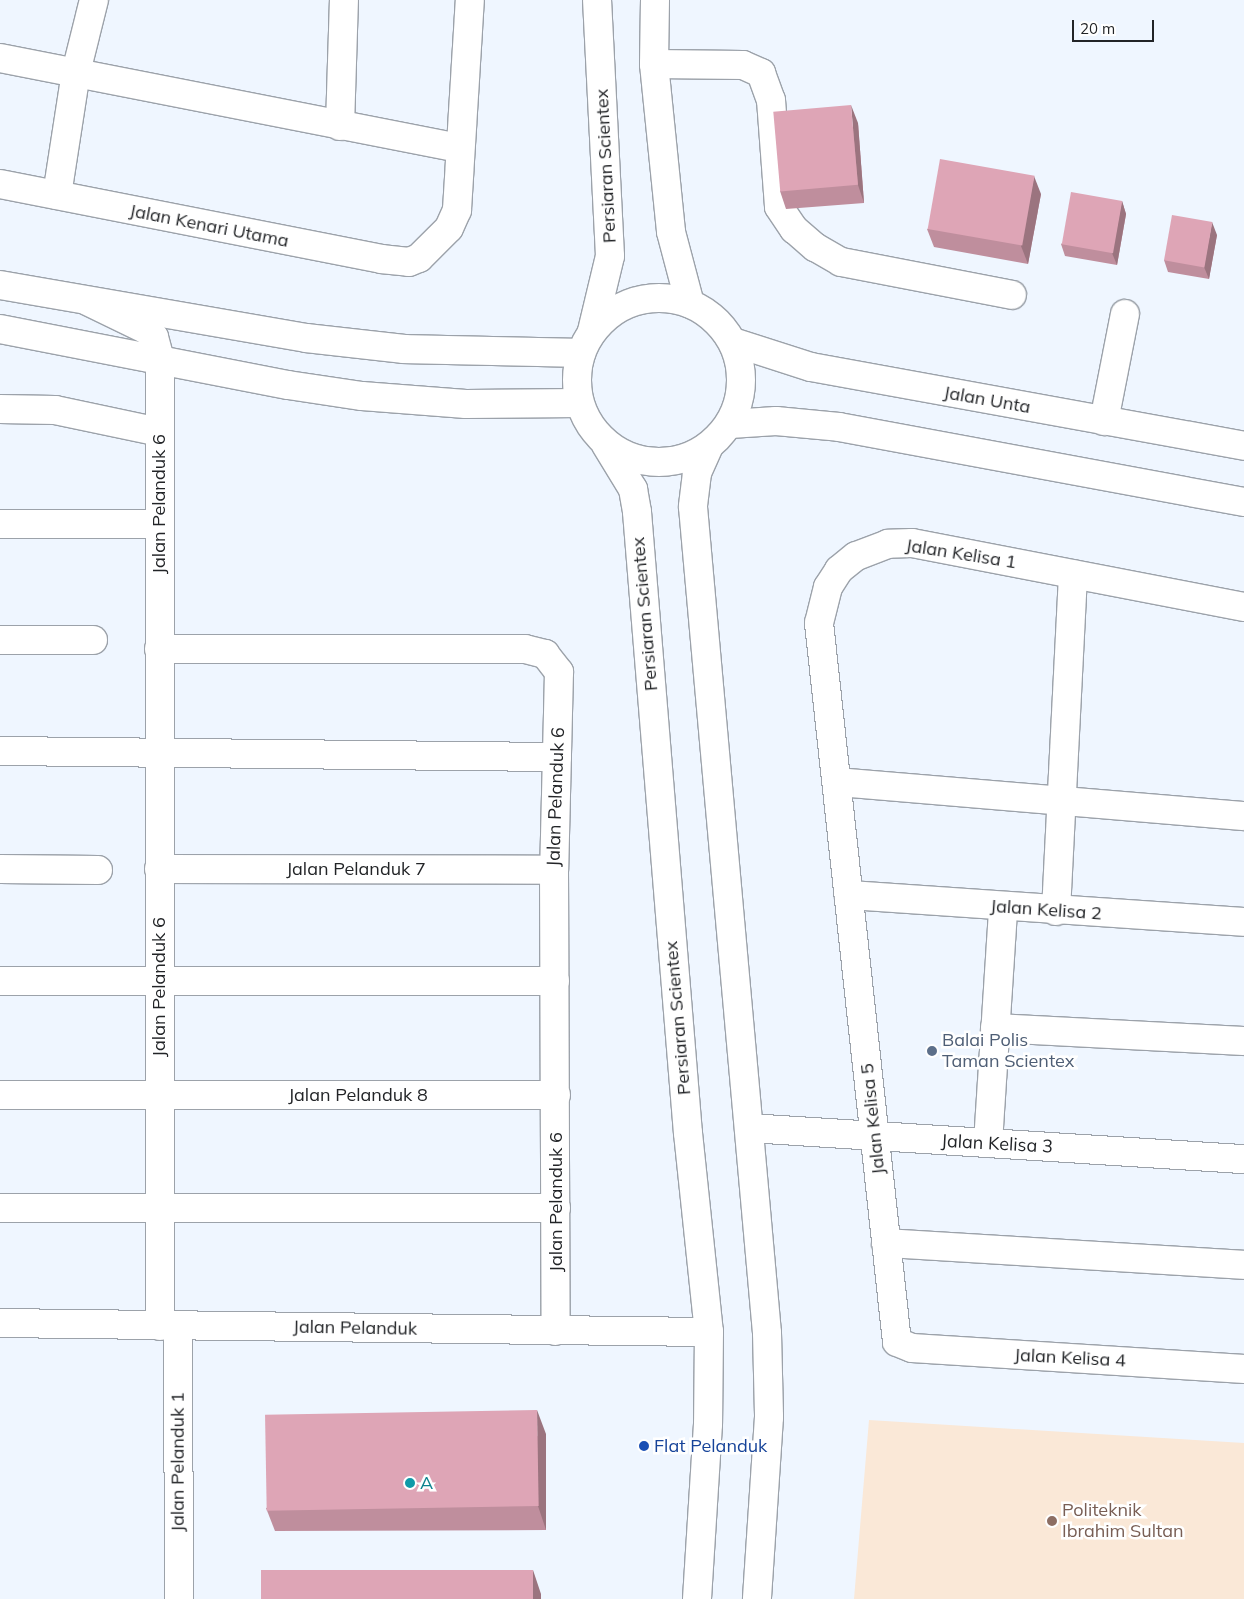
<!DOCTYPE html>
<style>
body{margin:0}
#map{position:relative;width:1244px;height:1599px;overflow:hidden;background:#eff6ff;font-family:Mulish,sans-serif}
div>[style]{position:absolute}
.education>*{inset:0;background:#fae8d7}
.roads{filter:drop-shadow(1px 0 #9ca2aa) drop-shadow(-1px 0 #9ca2aa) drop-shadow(0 1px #9ca2aa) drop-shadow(0 -1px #9ca2aa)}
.minor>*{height:28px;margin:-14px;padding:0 14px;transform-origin:14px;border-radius:14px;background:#fff}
.major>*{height:28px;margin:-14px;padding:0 14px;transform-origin:14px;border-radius:14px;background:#fff}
.major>.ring{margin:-14px;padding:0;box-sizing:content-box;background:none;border:28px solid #fff;border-radius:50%}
.wall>*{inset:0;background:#bf8e9d}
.shaded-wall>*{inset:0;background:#9b747f}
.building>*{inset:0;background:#dea5b6;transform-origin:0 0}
.dots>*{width:14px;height:14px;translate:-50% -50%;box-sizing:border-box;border:2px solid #fff;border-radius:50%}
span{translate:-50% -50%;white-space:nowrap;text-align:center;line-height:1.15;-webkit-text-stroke:5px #fff;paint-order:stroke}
.street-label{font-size:18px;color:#222427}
.service-label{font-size:18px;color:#4e5e75}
.left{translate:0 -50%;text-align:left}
.transit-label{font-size:18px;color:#164399}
.culture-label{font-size:18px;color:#0d838f}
.education-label{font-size:18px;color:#785e54}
.scale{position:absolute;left:1072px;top:20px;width:82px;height:22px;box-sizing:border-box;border:2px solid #222427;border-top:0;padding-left:6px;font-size:15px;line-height:18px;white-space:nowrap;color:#222427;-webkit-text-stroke:4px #fff;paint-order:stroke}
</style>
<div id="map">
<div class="education">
<i style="clip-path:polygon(869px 1420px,1244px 1443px,1244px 1599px,854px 1599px)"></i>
</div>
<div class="roads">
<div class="minor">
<i style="left:655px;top:0;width:64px;rotate:90.9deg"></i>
<i style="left:654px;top:64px;width:169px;rotate:84.2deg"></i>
<i style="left:671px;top:232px;width:74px;rotate:75.2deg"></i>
<i style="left:0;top:58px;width:469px;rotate:11.1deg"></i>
<i style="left:654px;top:64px;width:89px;rotate:0.6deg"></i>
<i style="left:743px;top:65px;width:20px;rotate:24deg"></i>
<i style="left:761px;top:73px;width:29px;rotate:70deg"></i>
<i style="left:771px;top:100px;width:107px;rotate:85.7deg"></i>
<i style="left:779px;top:207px;width:27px;rotate:56deg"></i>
<i style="left:794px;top:229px;width:28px;rotate:41deg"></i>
<i style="left:815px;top:247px;width:30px;rotate:30deg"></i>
<i style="left:841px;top:262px;width:174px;rotate:10.9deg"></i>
<i style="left:340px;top:126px;width:126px;rotate:-88.2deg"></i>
<i style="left:0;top:184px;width:388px;rotate:11.1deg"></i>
<i style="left:381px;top:259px;width:28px;rotate:6deg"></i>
<i style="left:409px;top:262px;width:11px;rotate:-22deg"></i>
<i style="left:419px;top:258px;width:42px;rotate:-45deg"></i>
<i style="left:449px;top:228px;width:20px;rotate:-66deg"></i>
<i style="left:457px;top:210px;width:210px;rotate:-86.5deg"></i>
<i style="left:57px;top:195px;width:124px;rotate:-81.2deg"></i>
<i style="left:76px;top:72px;width:74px;rotate:-76deg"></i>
<i style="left:0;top:285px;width:311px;rotate:9.8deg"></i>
<i style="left:306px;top:338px;width:99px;rotate:6.4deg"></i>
<i style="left:404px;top:349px;width:177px;rotate:1.3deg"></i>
<i style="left:87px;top:301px;width:67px;rotate:25.8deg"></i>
<i style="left:147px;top:330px;width:10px;rotate:45deg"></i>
<i style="left:154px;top:337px;width:24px;rotate:75deg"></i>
<i style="left:160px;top:360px;width:966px;rotate:90deg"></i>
<i style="left:0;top:329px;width:293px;rotate:11deg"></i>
<i style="left:288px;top:385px;width:75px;rotate:8.5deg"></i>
<i style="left:362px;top:396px;width:104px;rotate:4.4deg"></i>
<i style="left:466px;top:404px;width:113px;rotate:-0.5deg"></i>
<i style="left:592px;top:331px;width:77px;rotate:-76.5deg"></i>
<i style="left:610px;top:256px;width:256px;rotate:-92.9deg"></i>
<i style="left:0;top:409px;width:55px;rotate:1deg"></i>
<i style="left:55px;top:410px;width:106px;rotate:11.9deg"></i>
<i style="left:1104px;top:421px;width:109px;rotate:-78.9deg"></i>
<i style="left:0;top:524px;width:159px"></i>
<i style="left:1244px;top:607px;width:338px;rotate:-169.1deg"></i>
<i style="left:912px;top:543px;width:24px;rotate:178deg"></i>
<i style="left:888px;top:544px;width:34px;rotate:159deg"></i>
<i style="left:856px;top:556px;width:22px;rotate:141deg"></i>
<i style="left:839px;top:570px;width:20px;rotate:123deg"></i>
<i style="left:828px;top:587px;width:37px;rotate:104deg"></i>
<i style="left:819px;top:623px;width:723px;rotate:83.81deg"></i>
<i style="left:897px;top:1342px;width:16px;rotate:22deg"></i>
<i style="left:912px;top:1348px;width:333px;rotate:3.6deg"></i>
<i style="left:0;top:640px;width:93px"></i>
<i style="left:159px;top:649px;width:366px"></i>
<i style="left:525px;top:649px;width:21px;rotate:14deg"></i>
<i style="left:545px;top:654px;width:23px;rotate:52deg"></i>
<i style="left:559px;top:672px;width:198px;rotate:91.4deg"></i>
<i style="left:554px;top:870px;width:461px;rotate:89.8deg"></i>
<i style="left:0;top:751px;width:557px;rotate:0.62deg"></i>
<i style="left:838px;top:782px;width:407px;rotate:4.8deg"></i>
<i style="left:0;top:869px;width:98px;rotate:0.6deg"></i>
<i style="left:159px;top:869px;width:395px;rotate:0.1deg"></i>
<i style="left:849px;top:895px;width:396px;rotate:3.9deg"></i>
<i style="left:1056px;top:911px;width:337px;rotate:-87.1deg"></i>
<i style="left:0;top:981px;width:555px"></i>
<i style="left:995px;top:1028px;width:249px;rotate:3deg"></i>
<i style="left:0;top:1095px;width:556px"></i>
<i style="left:749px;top:1128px;width:496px;rotate:3.6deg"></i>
<i style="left:988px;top:1143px;width:235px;rotate:-86.3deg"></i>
<i style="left:0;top:1208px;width:556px"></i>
<i style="left:886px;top:1243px;width:359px;rotate:3.5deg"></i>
<i style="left:0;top:1323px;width:709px;rotate:0.73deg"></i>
<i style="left:178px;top:1326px;width:273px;rotate:89.8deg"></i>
</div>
<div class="major">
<i class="ring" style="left:577px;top:298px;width:136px;height:136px"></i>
<i style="left:733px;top:342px;width:82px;rotate:17.8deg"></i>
<i style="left:811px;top:367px;width:440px;rotate:10.3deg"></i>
<i style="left:730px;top:424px;width:46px;rotate:-3.7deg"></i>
<i style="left:776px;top:421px;width:63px;rotate:5.4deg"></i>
<i style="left:839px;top:427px;width:412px;rotate:10.5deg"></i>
<i style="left:606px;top:445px;width:52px;rotate:58.5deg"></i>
<i style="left:633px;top:489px;width:23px;rotate:80deg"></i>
<i style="left:637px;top:512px;width:623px;rotate:85.31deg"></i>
<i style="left:688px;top:1133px;width:200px;rotate:84deg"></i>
<i style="left:709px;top:1332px;width:92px;rotate:90.6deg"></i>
<i style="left:708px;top:1424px;width:175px;rotate:93.6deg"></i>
<i style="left:709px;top:446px;width:30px;rotate:114deg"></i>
<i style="left:697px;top:473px;width:34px;rotate:97deg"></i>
<i style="left:693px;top:507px;width:829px;rotate:84.88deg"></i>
<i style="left:767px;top:1333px;width:84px;rotate:88.6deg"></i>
<i style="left:769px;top:1417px;width:182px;rotate:93.8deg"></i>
</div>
</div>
<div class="wall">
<i style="clip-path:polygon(858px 123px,864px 203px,786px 209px,780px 191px)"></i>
<i style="clip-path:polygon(1041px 194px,1028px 264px,934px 247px,927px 229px)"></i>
<i style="clip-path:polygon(1122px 201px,1126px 214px,1117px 265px,1065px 256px,1061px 244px)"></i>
<i style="clip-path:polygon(1217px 235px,1209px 279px,1168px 272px,1164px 260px)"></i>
<i style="clip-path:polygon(546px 1434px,546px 1530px,275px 1531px,266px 1508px)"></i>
</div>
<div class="shaded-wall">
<i style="clip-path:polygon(851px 105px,858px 123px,864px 203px,858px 185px)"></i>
<i style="clip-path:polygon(1034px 176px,1041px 194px,1028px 264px,1021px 246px)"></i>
<i style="clip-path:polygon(1122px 201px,1126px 214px,1117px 265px,1112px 253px)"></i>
<i style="clip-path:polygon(1212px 222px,1217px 235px,1209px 279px,1204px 267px)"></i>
<i style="clip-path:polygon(537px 1410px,546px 1434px,546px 1530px,538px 1506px)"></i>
<i style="clip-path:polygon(533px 1570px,541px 1594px,541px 1599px,533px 1599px)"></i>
</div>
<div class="building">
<i style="left:851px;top:105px;width:80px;height:78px;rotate:85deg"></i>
<i style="left:940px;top:159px;width:96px;height:71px;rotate:10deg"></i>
<i style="left:1071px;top:192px;width:52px;height:53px;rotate:10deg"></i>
<i style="left:1172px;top:215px;width:41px;height:46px;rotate:10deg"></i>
<i style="left:537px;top:1410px;width:96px;height:272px;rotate:89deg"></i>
<i style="left:533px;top:1570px;width:29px;height:272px;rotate:90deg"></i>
</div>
<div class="dots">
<i style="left:932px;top:1051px;background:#5c6f8a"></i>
<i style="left:644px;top:1446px;background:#1a4fb4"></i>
<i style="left:410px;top:1483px;background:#0f9aa8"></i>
<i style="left:1052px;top:1521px;background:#8d6e63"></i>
</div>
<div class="street-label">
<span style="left:606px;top:166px;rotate:-93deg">Persiaran Scientex</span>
<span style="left:209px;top:226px;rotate:11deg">Jalan Kenari Utama</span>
<span style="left:987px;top:400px;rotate:10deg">Jalan Unta</span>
<span style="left:159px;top:504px;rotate:-90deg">Jalan Pelanduk 6</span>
<span style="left:961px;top:554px;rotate:9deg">Jalan Kelisa 1</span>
<span style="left:645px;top:614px;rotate:-95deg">Persiaran Scientex</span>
<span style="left:556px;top:797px;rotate:-88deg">Jalan Pelanduk 6</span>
<span style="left:356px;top:869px">Jalan Pelanduk 7</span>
<span style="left:1046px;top:910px;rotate:4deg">Jalan Kelisa 2</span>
<span style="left:159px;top:987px;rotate:-90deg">Jalan Pelanduk 6</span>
<span style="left:678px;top:1018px;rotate:-95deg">Persiaran Scientex</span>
<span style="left:358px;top:1095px">Jalan Pelanduk 8</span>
<span style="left:873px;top:1119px;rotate:-96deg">Jalan Kelisa 5</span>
<span style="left:997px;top:1144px;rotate:3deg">Jalan Kelisa 3</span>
<span style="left:556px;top:1202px;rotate:-90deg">Jalan Pelanduk 6</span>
<span style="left:355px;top:1328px;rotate:1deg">Jalan Pelanduk</span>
<span style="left:1070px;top:1358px;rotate:3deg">Jalan Kelisa 4</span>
<span style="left:178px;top:1462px;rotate:-90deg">Jalan Pelanduk 1</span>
</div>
<div class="service-label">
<span class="left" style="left:942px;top:1051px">Balai Polis<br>Taman Scientex</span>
</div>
<div class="transit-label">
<span class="left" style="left:654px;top:1446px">Flat Pelanduk</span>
</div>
<div class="culture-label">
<span class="left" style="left:420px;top:1483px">A</span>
</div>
<div class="education-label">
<span class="left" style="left:1062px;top:1521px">Politeknik<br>Ibrahim Sultan</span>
</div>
<div class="scale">20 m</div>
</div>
